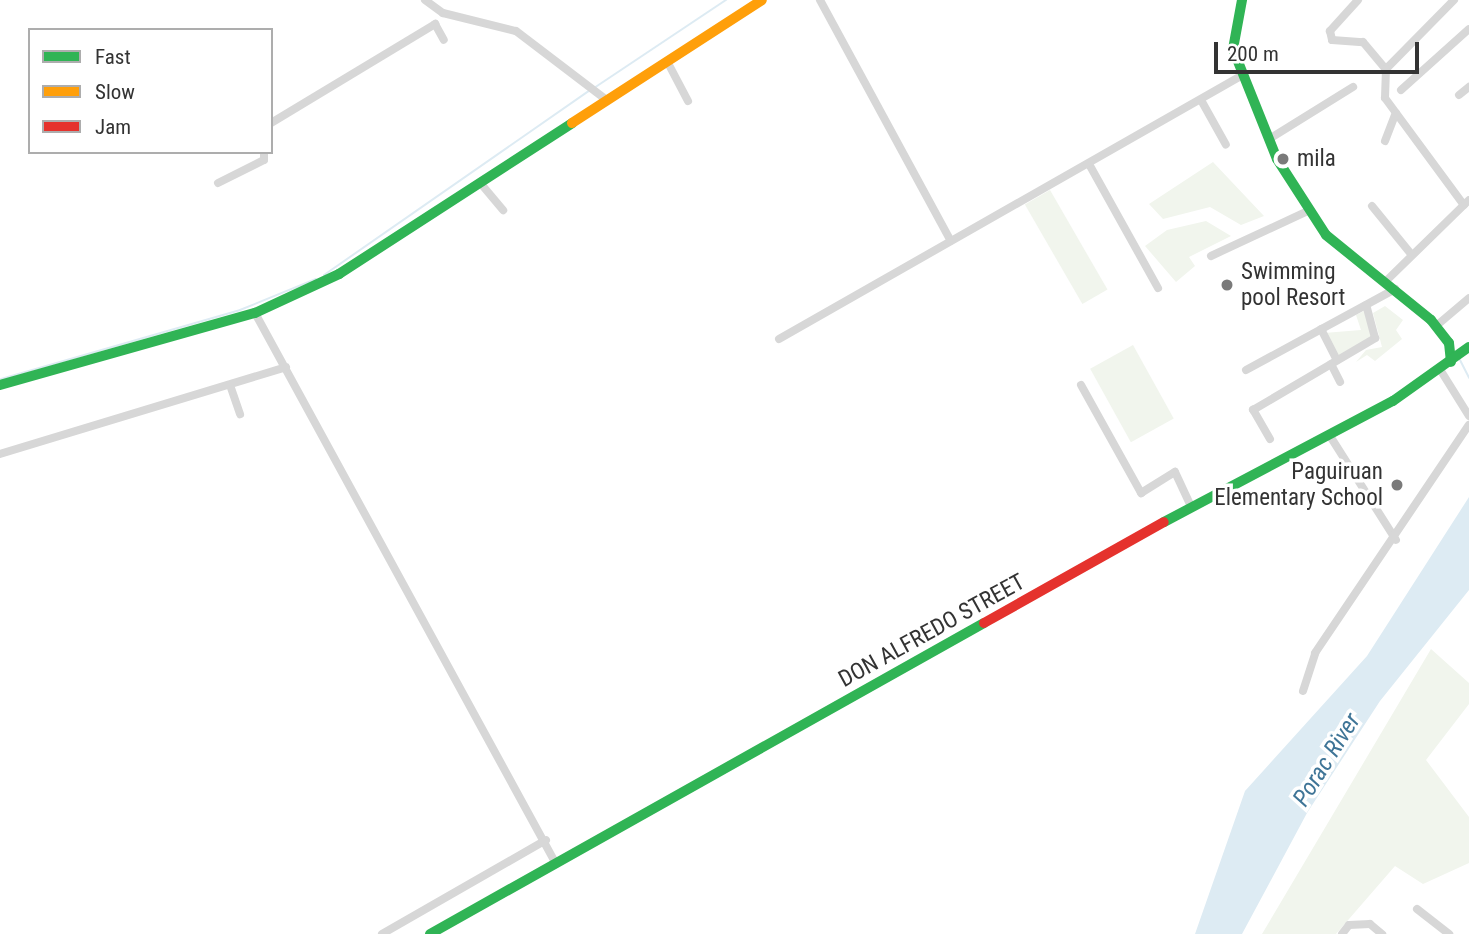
<!DOCTYPE html>
<style>
body{margin:0}
#map{position:relative;width:1469px;height:934px;overflow:hidden;background:#fff;font-family:"Roboto Condensed",sans-serif}
div>[style]{position:absolute}
.green>*{inset:0;background:#f1f5ed;transform-origin:0 0}
.water>*{inset:0;background:#ddebf3}
.stream>*{height:2px;margin:-1px;padding:0 1px;transform-origin:1px;border-radius:1px;background:#ddebf3}
.street>*{height:8px;margin:-4px;padding:0 4px;transform-origin:4px;border-radius:4px;background:#d7d7d7}
.fast>*{height:10px;margin:-5px;padding:0 5px;transform-origin:5px;border-radius:5px;background:#30b455}
.slow>*{height:10px;margin:-5px;padding:0 5px;transform-origin:5px;border-radius:5px;background:#ff9f0a}
.jam>*{height:10px;margin:-5px;padding:0 5px;transform-origin:5px;border-radius:5px;background:#e5322d}
.dots>*{width:19px;height:19px;translate:-50% -50%;box-sizing:border-box;border:4px solid #fff;border-radius:50%}
span{translate:-50% -50%;white-space:nowrap;text-align:center;line-height:1.15;-webkit-text-stroke:7px #fff;paint-order:stroke}
.poi-label{font-size:23px;color:#333}
.left{translate:0 -50%;text-align:left}
.right{translate:-100% -50%;text-align:right}
.street-label{font-size:23px;color:#333}
.water-label{font-size:24px;color:#3f7597;font-style:italic}
.legend{position:absolute;left:28px;top:28px;width:245px;height:126px;box-sizing:border-box;background:#fff;border:2px solid #adadad;margin:0;padding:9px 12px;list-style:none;font-size:21px;color:#333}
.legend li{display:flex;align-items:center;gap:14px;height:35px}
.legend b{width:35px;border:2px solid #adadad}
.scale{position:absolute;left:1214px;top:42px;width:205px;height:32px;box-sizing:border-box;border:4px solid #333;border-top:0;padding-left:9px;font-size:21px;line-height:24px;white-space:nowrap;color:#333;-webkit-text-stroke:5px #fff;paint-order:stroke}
</style>
<div id="map">
<div class="green">
<i style="clip-path:polygon(1213px 162px,1264px 216px,1241px 225px,1210px 207px,1163px 219px,1149px 204px)"></i>
<i style="left:1050px;top:190px;width:115px;height:29px;rotate:60deg"></i>
<i style="clip-path:polygon(1206px 221px,1231px 236px,1189px 257px,1195px 266px,1176px 282px,1145px 246px,1167px 230px)"></i>
<i style="clip-path:polygon(1385px 306px,1403px 320px,1396px 330px,1402px 339px,1375px 361px,1367px 355px,1356px 362px,1366px 350px,1382px 347px,1373px 313px)"></i>
<i style="clip-path:polygon(1366px 310px,1372px 338px,1338px 356px,1324px 333px,1361px 330px,1356px 315px)"></i>
<i style="left:1133px;top:345px;width:84px;height:49px;rotate:61deg"></i>
<i style="clip-path:polygon(1431px 649px,1469px 683px,1469px 704px,1426px 760px,1469px 817px,1469px 863px,1423px 884px,1395px 866px,1336px 934px,1262px 934px)"></i>
</div>
<div class="water">
<i style="clip-path:polygon(1469px 497px,1469px 590px,1380px 701px,1307px 813px,1242px 934px,1195px 934px,1245px 791px,1367px 656px)"></i>
</div>
<div class="stream">
<i style="left:594px;top:88px;width:159px;rotate:-33.7deg"></i>
<i style="left:324px;top:275px;width:323px;rotate:-34.8deg"></i>
<i style="left:1460px;top:360px;width:20px;rotate:63deg"></i>
<i style="left:1px;top:379px;width:249px;rotate:-16.1deg"></i>
<i style="left:240px;top:310px;width:82px;rotate:-22.2deg"></i>
</div>
<div class="street">
<i style="left:425px;top:0;width:22px;rotate:36deg"></i>
<i style="left:443px;top:13px;width:75px;rotate:13.9deg"></i>
<i style="left:516px;top:31px;width:111px;rotate:37.3deg"></i>
<i style="left:820px;top:0;width:274px;rotate:61.5deg"></i>
<i style="left:1358px;top:0;width:42px;rotate:132.1deg"></i>
<i style="left:1330px;top:31px;width:9px;rotate:77deg"></i>
<i style="left:1332px;top:40px;width:31px;rotate:4deg"></i>
<i style="left:1363px;top:42px;width:35px;rotate:50deg"></i>
<i style="left:1454px;top:0;width:97px;rotate:134.6deg"></i>
<i style="left:1386px;top:69px;width:29px;rotate:92deg"></i>
<i style="left:1385px;top:98px;width:133px;rotate:53.6deg"></i>
<i style="left:668px;top:63px;width:43px;rotate:62.2deg"></i>
<i style="left:1401px;top:90px;width:91px;rotate:-41.9deg"></i>
<i style="left:1459px;top:95px;width:13px;rotate:-39deg"></i>
<i style="left:1201px;top:100px;width:51px;rotate:60.9deg"></i>
<i style="left:271px;top:123px;width:192px;rotate:-31.1deg"></i>
<i style="left:435px;top:24px;width:18px;rotate:61deg"></i>
<i style="left:1269px;top:139px;width:99px;rotate:-31.8deg"></i>
<i style="left:1385px;top:141px;width:30px;rotate:-69deg"></i>
<i style="left:1089px;top:164px;width:142px;rotate:60.9deg"></i>
<i style="left:218px;top:183px;width:51px;rotate:-26.6deg"></i>
<i style="left:264px;top:160px;width:8px;rotate:-90deg"></i>
<i style="left:482px;top:185px;width:33px;rotate:50deg"></i>
<i style="left:1372px;top:206px;width:62px;rotate:50.9deg"></i>
<i style="left:1211px;top:256px;width:107px;rotate:-24.9deg"></i>
<i style="left:1385px;top:282px;width:117px;rotate:-44.3deg"></i>
<i style="left:255px;top:313px;width:628px;rotate:61.35deg"></i>
<i style="left:1436px;top:326px;width:43px;rotate:-40.3deg"></i>
<i style="left:1321px;top:329px;width:35px;rotate:63deg"></i>
<i style="left:779px;top:339px;width:532px;rotate:-29.65deg"></i>
<i style="left:1331px;top:364px;width:20px;rotate:63deg"></i>
<i style="left:1246px;top:370px;width:170px;rotate:-28.5deg"></i>
<i style="left:1441px;top:371px;width:53px;rotate:58.1deg"></i>
<i style="left:230px;top:385px;width:31px;rotate:71deg"></i>
<i style="left:1081px;top:385px;width:124px;rotate:60.9deg"></i>
<i style="left:1141px;top:493px;width:40px;rotate:-32deg"></i>
<i style="left:1175px;top:472px;width:38px;rotate:65deg"></i>
<i style="left:1330px;top:436px;width:123px;rotate:57.6deg"></i>
<i style="left:1270px;top:439px;width:34px;rotate:-120deg"></i>
<i style="left:1253px;top:410px;width:142px;rotate:-30.5deg"></i>
<i style="left:1375px;top:338px;width:34px;rotate:-105deg"></i>
<i style="left:0;top:454px;width:299px;rotate:-16.9deg"></i>
<i style="left:1303px;top:691px;width:40px;rotate:-72deg"></i>
<i style="left:1315px;top:653px;width:275px;rotate:-56deg"></i>
<i style="left:1417px;top:909px;width:41px;rotate:38deg"></i>
<i style="left:382px;top:934px;width:189px;rotate:-29.8deg"></i>
<i style="left:1342px;top:934px;width:11px;rotate:-52deg"></i>
<i style="left:1349px;top:925px;width:21px;rotate:-3deg"></i>
<i style="left:1370px;top:924px;width:16px;rotate:40deg"></i>
</div>
<div class="fast">
<i style="left:1242px;top:0;width:50px;rotate:100.4deg"></i>
<i style="left:1233px;top:49px;width:118px;rotate:68.2deg"></i>
<i style="left:1277px;top:159px;width:90px;rotate:57.2deg"></i>
<i style="left:1326px;top:235px;width:135px;rotate:39deg"></i>
<i style="left:1431px;top:320px;width:29px;rotate:52deg"></i>
<i style="left:1449px;top:343px;width:19px;rotate:84deg"></i>
<i style="left:0;top:385px;width:265px;rotate:-15.8deg"></i>
<i style="left:255px;top:313px;width:93px;rotate:-24.9deg"></i>
<i style="left:339px;top:274px;width:278px;rotate:-32.9deg"></i>
<i style="left:1164px;top:522px;width:259px;rotate:-27.9deg"></i>
<i style="left:1393px;top:401px;width:93px;rotate:-35.4deg"></i>
<i style="left:430px;top:934px;width:635px;rotate:-29.31deg"></i>
</div>
<div class="slow">
<i style="left:572px;top:123px;width:226px;rotate:-32.9deg"></i>
</div>
<div class="jam">
<i style="left:984px;top:623px;width:206px;rotate:-29.3deg"></i>
</div>
<div class="dots">
<i style="left:1283px;top:159px;background:#7a7a7a"></i>
<i style="left:1227px;top:285px;background:#7a7a7a"></i>
<i style="left:1397px;top:485px;background:#7a7a7a"></i>
</div>
<div class="poi-label">
<span class="left" style="left:1297px;top:159px">mila</span>
<span class="left" style="left:1241px;top:285px">Swimming<br>pool Resort</span>
<span class="right" style="left:1383px;top:485px">Paguiruan<br>Elementary School</span>
</div>
<div class="street-label">
<span style="left:932px;top:631px;rotate:-29deg">DON ALFREDO STREET</span>
</div>
<div class="water-label">
<span style="left:1327px;top:760px;rotate:-58deg">Porac River</span>
</div>
<ul class="legend">
<li><b style="height:9px;background:#30b455"></b>Fast</li>
<li><b style="height:9px;background:#ff9f0a"></b>Slow</li>
<li><b style="height:9px;background:#e5322d"></b>Jam</li>
</ul>
<div class="scale">200 m</div>
</div>
